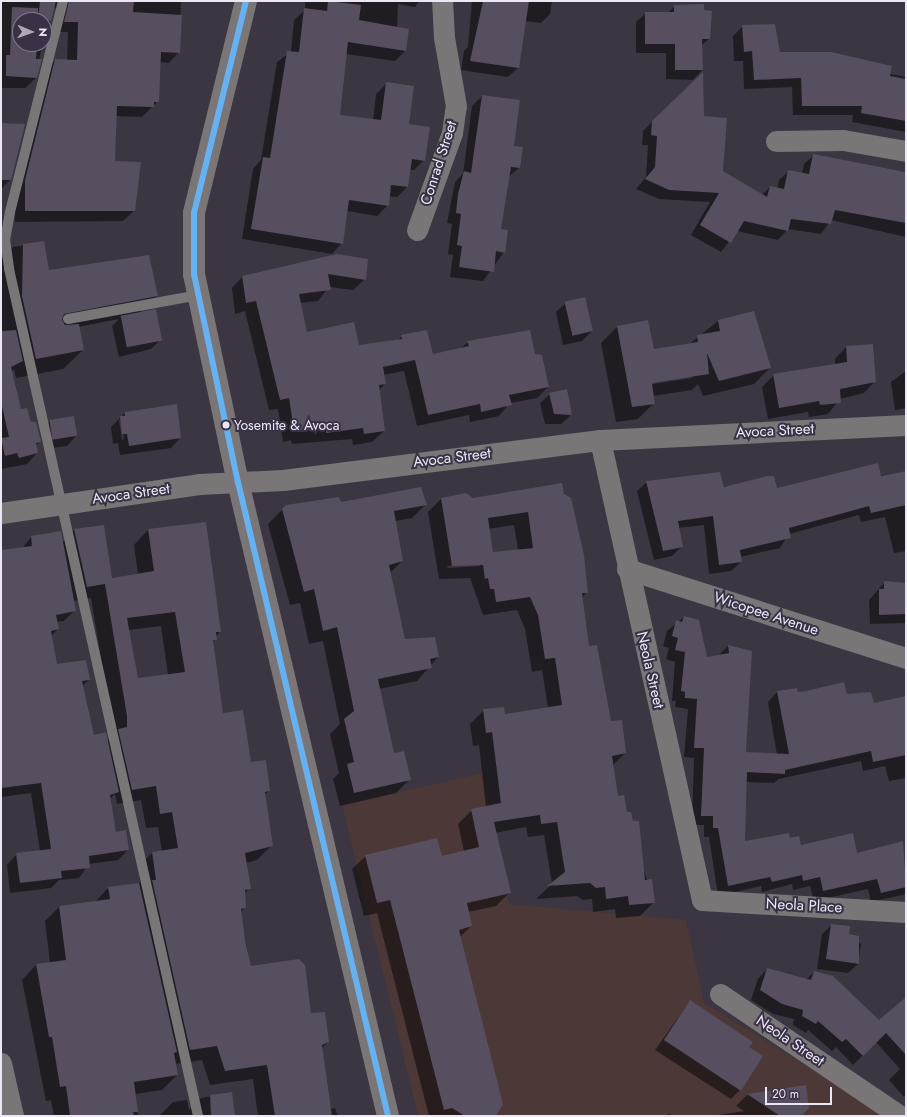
<!DOCTYPE html>
<style>
body{margin:0}
#map{position:relative;width:907px;height:1117px;overflow:hidden;background:#3b3641;font-family:Jost,sans-serif}
div>[style]{position:absolute}
.education>*{inset:0;background:#4b3837}
.shadow>*{inset:0;background:#0007}
.building>*{inset:0;background:#574e60;transform-origin:0 0}
.service>*{height:10px;margin:-5px;padding:0 5px;transform-origin:5px;border-radius:5px;background:#7a7576}
.minor>*{height:21px;margin:-10.5px;padding:0 10.5px;transform-origin:10.5px;border-radius:10.5px;background:#7a7576}
.tertiary>*{height:22px;margin:-11px;padding:0 11px;transform-origin:11px;border-radius:11px;background:#7a7576}
.bus-1>*{height:6px;margin:-3px;padding:0 3px;transform-origin:3px;border-radius:3px;background:#66b1f2}
.dots>*{width:11px;height:11px;translate:-50% -50%;box-sizing:border-box;border:2px solid #3b3146;border-radius:50%}
span{translate:-50% -50%;white-space:nowrap;text-align:center;line-height:1.15;-webkit-text-stroke:4px #3b3146;paint-order:stroke}
.bus-label{font-size:14px;color:#ede7f5}
.left{translate:0 -50%;text-align:left}
.street-label{font-size:15px;color:#ede7f5}
.frame{position:absolute;inset:0;border:2px solid #ede7f5;pointer-events:none}
.north{position:absolute;left:12px;top:12px;width:40px;height:40px;box-sizing:border-box;background:#3b3146;border:1px solid #827a8c;border-radius:50%;rotate:92deg;font-size:11px;font-weight:700;line-height:16px;text-align:center;color:#ede7f5}
.north::after{content:'';display:block;margin:auto;width:14px;height:18px;background:#afa9b6;clip-path:polygon(50% 0,100% 100%,50% 72%,0 100%)}
.scale{position:absolute;left:765px;top:1087px;width:67px;height:18px;box-sizing:border-box;border:2px solid #ede7f5;border-top:0;padding-left:5px;font-size:12px;line-height:14px;white-space:nowrap;color:#ede7f5;-webkit-text-stroke:3px #3b3146;paint-order:stroke}
</style>
<div id="map">
<div class="education">
<i style="clip-path:polygon(483px 773px,509px 904px,686px 920px,704px 1003px,872px 1106px,882px 1116px,418px 1116px,342px 805px)"></i>
</div>
<div class="shadow">
<i style="clip-path:polygon(1px 1px,181px 1px,179px 52px,169px 63px,159px 62px,158px 101px,142px 117px,116px 116px,114px 162px,134px 211px,123px 221px,15px 222px,15px 192px,45px 71px,55px 60px,67px 61px,68px 32px,55px 32px,59px 13px,54px 6px,50px 21px,44px 27px,44px 20px,20px 20px,20px 44px,42px 44px,36px 78px,25px 88px,1px 88px)"></i>
<i style="clip-path:polygon(305px 1px,420px 1px,415px 7px,398px 4px,397px 29px,405px 51px,395px 61px,346px 54px,338px 116px,373px 120px,376px 94px,387px 83px,424px 160px,414px 170px,409px 170px,407px 187px,397px 197px,389px 196px,388px 205px,377px 216px,347px 211px,342px 243px,332px 254px,242px 239px,253px 169px,261px 160px,277px 62px,291px 52px,294px 20px,305px 10px)"></i>
<i style="clip-path:polygon(472px 1px,552px 1px,550px 14px,541px 23px,525px 21px,518px 68px,508px 77px,461px 70px,464px 51px,468px 47px)"></i>
<i style="clip-path:polygon(675px 6px,709px 39px,701px 46px,702px 70px,693px 80px,666px 79px,666px 53px,636px 53px,636px 22px,646px 13px,668px 13px)"></i>
<i style="clip-path:polygon(743px 26px,780px 53px,906px 77px,906px 132px,852px 122px,853px 115px,793px 115px,792px 87px,744px 89px,743px 61px,734px 61px,733px 36px)"></i>
<i style="clip-path:polygon(482px 96px,513px 147px,522px 148px,519px 168px,508px 177px,500px 230px,504px 252px,483px 281px,450px 277px,453px 255px,448px 254px,452px 224px,447px 223px,455px 182px,463px 174px,472px 106px)"></i>
<i style="clip-path:polygon(703px 117px,722px 172px,762px 195px,770px 187px,777px 189px,779px 180px,789px 171px,802px 174px,804px 164px,814px 155px,906px 172px,906px 237px,831px 220px,821px 234px,788px 229px,778px 240px,737px 231px,721px 252px,691px 235px,710px 202px,659px 199px,636px 189px,646px 177px,648px 145px,642px 145px,643px 131px,652px 122px)"></i>
<i style="clip-path:polygon(1px 124px,10px 180px,1px 189px)"></i>
<i style="clip-path:polygon(43px 242px,48px 271px,157px 296px,138px 314px,161px 339px,151px 349px,119px 357px,112px 326px,119px 319px,78px 327px,83px 350px,63px 369px,16px 378px,14px 369px,11px 372px,20px 410px,40px 442px,35px 446px,37px 453px,27px 464px,1px 469px,1px 259px,13px 247px)"></i>
<i style="clip-path:polygon(337px 256px,365px 279px,353px 290px,329px 287px,318px 301px,300px 303px,307px 333px,358px 346px,397px 341px,402px 336px,432px 355px,460px 349px,468px 342px,534px 355px,548px 387px,537px 398px,510px 403px,499px 416px,470px 422px,469px 415px,417px 426px,404px 371px,383px 375px,385px 384px,378px 391px,384px 431px,372px 442px,353px 445px,352px 439px,292px 444px,291px 440px,283px 442px,278px 409px,269px 410px,245px 311px,235px 314px,232px 288px,243px 276px)"></i>
<i style="clip-path:polygon(566px 303px,592px 331px,582px 341px,563px 345px,556px 312px)"></i>
<i style="clip-path:polygon(evenodd,647px 321px,653px 350px,688px 345px,718px 321px,770px 368px,754px 384px,703px 396px,698px 384px,692px 390px,653px 396px,654px 403px,638px 419px,616px 422px,601px 343px,617px 327px,647px 321px,692px 376px,692px 378px,647px 385px,647px 383px,692px 376px)"></i>
<i style="clip-path:polygon(846px 347px,875px 381px,864px 393px,840px 399px,828px 414px,809px 417px,808px 412px,768px 419px,762px 387px,774px 375px,835px 365px,835px 359px)"></i>
<i style="clip-path:polygon(906px 371px,906px 408px,895px 410px,891px 382px)"></i>
<i style="clip-path:polygon(550px 394px,571px 415px,561px 424px,545px 424px,540px 403px)"></i>
<i style="clip-path:polygon(evenodd,125px 413px,180px 438px,171px 448px,120px 455px,118px 443px,113px 444px,111px 427px,125px 413px,119px 420px,121px 420px,124px 439px,122px 440px,119px 420px)"></i>
<i style="clip-path:polygon(50px 421px,76px 436px,67px 446px,44px 449px,40px 430px)"></i>
<i style="clip-path:polygon(906px 472px,906px 551px,894px 553px,885px 517px,861px 522px,859px 515px,789px 534px,780px 548px,740px 557px,741px 562px,731px 571px,709px 574px,704px 525px,678px 528px,682px 546px,672px 556px,654px 560px,637px 491px,647px 482px,776px 489px)"></i>
<i style="clip-path:polygon(evenodd,561px 484px,587px 592px,582px 598px,588px 647px,610px 722px,625px 753px,613px 765px,617px 797px,626px 813px,654px 902px,640px 916px,616px 918px,615px 909px,593px 912px,592px 899px,583px 900px,577px 896px,536px 899px,552px 884px,544px 835px,528px 837px,526px 827px,495px 833px,510px 892px,496px 906px,468px 912px,471px 926px,460px 937px,495px 1116px,429px 1116px,377px 913px,364px 916px,352px 869px,366px 856px,441px 857px,464px 851px,458px 824px,472px 810px,486px 807px,479px 745px,473px 746px,470px 724px,484px 710px,504px 715px,548px 708px,542px 670px,532px 672px,525px 629px,517px 610px,483px 615px,470px 578px,439px 579px,428px 512px,441px 499px,473px 499px,561px 484px,514px 525px,518px 550px,493px 553px,488px 529px,514px 525px,561px 484px,480px 564px,480px 566px,448px 568px,447px 566px,480px 564px)"></i>
<i style="clip-path:polygon(340px 503px,426px 504px,412px 518px,395px 521px,402px 561px,390px 573px,405px 640px,438px 657px,417px 681px,379px 689px,394px 754px,410px 779px,396px 793px,340px 806px,333px 779px,339px 773px,330px 734px,340px 724px,323px 641px,309px 644px,300px 603px,290px 605px,268px 524px,286px 506px)"></i>
<i style="clip-path:polygon(evenodd,103px 526px,111px 579px,138px 575px,134px 545px,148px 530px,220px 631px,212px 643px,222px 714px,269px 791px,264px 795px,272px 845px,257px 860px,246px 863px,250px 888px,244px 894px,245px 908px,241px 912px,250px 967px,310px 1014px,328px 1042px,322px 1048px,330px 1109px,335px 1108px,338px 1116px,258px 1116px,253px 1079px,210px 1085px,202px 1060px,175px 1064px,177px 1075px,162px 1090px,135px 1094px,138px 1116px,54px 1116px,51px 1100px,46px 1101px,22px 980px,36px 965px,50px 963px,45px 921px,59px 907px,95px 902px,108px 888px,140px 883px,138px 867px,152px 853px,162px 852px,158px 827px,146px 828px,141px 800px,117px 804px,115px 794px,109px 800px,115px 833px,128px 850px,118px 860px,89px 864px,79px 878px,59px 880px,51px 888px,10px 893px,7px 865px,17px 854px,40px 851px,31px 793px,1px 797px,1px 553px,21px 550px,31px 537px,62px 543px,74px 530px,103px 526px,91px 598px,113px 732px,107px 742px,93px 736px,82px 686px,89px 680px,56px 665px,51px 636px,58px 629px,56px 622px,64px 621px,75px 610px,73px 601px,91px 598px,103px 526px,161px 626px,168px 675px,137px 679px,128px 630px,161px 626px)"></i>
<i style="clip-path:polygon(885px 582px,906px 584px,906px 623px,870px 624px,869px 600px)"></i>
<i style="clip-path:polygon(684px 617px,706px 658px,718px 656px,728px 646px,751px 652px,745px 753px,777px 755px,768px 702px,777px 692px,846px 695px,873px 705px,906px 704px,906px 778px,889px 781px,885px 766px,863px 771px,861px 761px,779px 779px,774px 783px,746px 782px,744px 842px,789px 839px,800px 846px,856px 854px,902px 842px,906px 894px,871px 902px,868px 889px,814px 901px,810px 886px,793px 890px,792px 884px,762px 892px,761px 886px,718px 896px,709px 837px,704px 837px,704px 825px,692px 825px,694px 758px,684px 757px,688px 709px,675px 707px,676px 701px,672px 701px,675px 662px,666px 659px,669px 648px,663px 646px,667px 631px)"></i>
<i style="clip-path:polygon(832px 925px,861px 944px,858px 964px,848px 973px,817px 969px,822px 934px)"></i>
<i style="clip-path:polygon(767px 969px,806px 980px,814px 972px,879px 1021px,906px 998px,906px 1095px,904px 1097px,889px 1080px,900px 1069px,876px 1042px,853px 1065px,836px 1047px,832px 1051px,808px 1030px,806px 1033px,793px 1025px,794px 1019px,773px 1014px,751px 1000px,758px 979px)"></i>
<i style="clip-path:polygon(690px 1001px,747px 1048px,740px 1090px,731px 1099px,655px 1050px)"></i>
<i style="clip-path:polygon(805px 1087px,800px 1116px,712px 1116px,744px 1111px,736px 1106px,747px 1095px)"></i>
<i style="clip-path:polygon(231px 1093px,234px 1116px,159px 1116px,173px 1102px,187px 1100px,189px 1110px,201px 1098px)"></i>
<i style="clip-path:polygon(671px 1114px,671px 1116px,660px 1116px)"></i>
</div>
<div class="building">
<i style="clip-path:polygon(40px 1px,56px 1px,51px 21px,38px 20px)"></i>
<i style="clip-path:polygon(69px 1px,134px 1px,133px 12px,182px 15px,180px 53px,161px 52px,159px 102px,154px 102px,154px 107px,117px 106px,115px 161px,141px 162px,135px 211px,25px 211px,25px 180px,55px 59px,77px 60px,78px 22px,64px 22px)"></i>
<i style="clip-path:polygon(328px 1px,361px 5px,359px 20px,409px 29px,406px 51px,348px 42px,340px 115px,381px 120px,386px 82px,414px 86px,409px 124px,430px 127px,425px 161px,412px 159px,408px 187px,391px 185px,389px 206px,349px 200px,343px 244px,251px 229px,263px 157px,270px 158px,287px 51px,299px 52px,304px 8px,327px 11px)"></i>
<i style="clip-path:polygon(483px 1px,529px 1px,519px 68px,470px 61px)"></i>
<i style="clip-path:polygon(704px 4px,704px 10px,712px 11px,710px 39px,702px 39px,703px 70px,675px 70px,675px 44px,645px 44px,645px 12px,674px 12px,674px 5px)"></i>
<i style="clip-path:polygon(12px 7px,38px 8px,38px 20px,20px 20px,20px 44px,37px 44px,36px 59px,42px 59px,37px 78px,6px 76px,6px 55px,10px 55px)"></i>
<i style="clip-path:polygon(775px 24px,780px 52px,831px 52px,892px 66px,890px 76px,906px 79px,906px 121px,861px 113px,862px 106px,802px 106px,801px 78px,754px 80px,752px 51px,744px 52px,742px 25px)"></i>
<i style="clip-path:polygon(703px 72px,704px 116px,727px 118px,723px 171px,767px 197px,770px 186px,784px 189px,788px 170px,809px 174px,813px 154px,906px 172px,906px 223px,835px 210px,831px 224px,791px 219px,788px 231px,744px 221px,731px 243px,700px 225px,719px 193px,669px 190px,645px 179px,655px 167px,657px 136px,651px 135px,652px 121px)"></i>
<i style="clip-path:polygon(482px 95px,520px 100px,514px 146px,523px 147px,520px 168px,511px 167px,501px 229px,508px 230px,505px 253px,496px 251px,494px 272px,459px 267px,462px 246px,457px 245px,461px 214px,456px 213px,458px 194px,464px 171px,471px 173px)"></i>
<i style="clip-path:polygon(1px 123px,25px 124px,11px 180px,1px 180px)"></i>
<i style="clip-path:polygon(44px 241px,49px 270px,149px 255px,158px 296px,64px 314px,62px 320px,65px 325px,79px 324px,84px 350px,36px 359px,22px 296px,23px 244px)"></i>
<i style="clip-path:polygon(337px 254px,368px 259px,366px 280px,328px 274px,331px 290px,299px 294px,307px 332px,354px 322px,359px 345px,402px 339px,401px 335px,427px 330px,433px 354px,469px 346px,467px 341px,530px 330px,535px 354px,542px 355px,549px 387px,509px 395px,512px 405px,481px 412px,480px 404px,428px 415px,415px 360px,383px 367px,386px 384px,379px 385px,385px 431px,364px 434px,363px 428px,326px 433px,326px 430px,294px 431px,289px 398px,280px 400px,256px 301px,246px 303px,242px 276px)"></i>
<i style="left:585px;top:297px;width:35px;height:21px;rotate:77deg"></i>
<i style="left:156px;top:309px;width:32px;height:36px;rotate:79deg"></i>
<i style="clip-path:polygon(754px 311px,771px 368px,719px 381px,707px 353px,709px 374px,652px 383px,655px 404px,632px 407px,617px 326px,648px 320px,654px 349px,698px 342px,697px 335px,720px 331px,718px 320px)"></i>
<i style="clip-path:polygon(16px 330px,23px 361px,11px 367px,21px 409px,27px 408px,31px 422px,36px 422px,41px 442px,36px 443px,38px 453px,19px 458px,17px 453px,5px 456px,1px 438px,9px 437px,1px 402px,1px 331px)"></i>
<i style="clip-path:polygon(873px 344px,876px 382px,840px 389px,841px 403px,820px 405px,819px 401px,779px 408px,773px 374px,847px 362px,846px 346px)"></i>
<i style="clip-path:polygon(567px 389px,572px 415px,554px 414px,549px 393px)"></i>
<i style="clip-path:polygon(177px 404px,181px 438px,129px 446px,127px 434px,122px 434px,120px 416px,125px 416px,125px 412px)"></i>
<i style="left:74px;top:416px;width:20px;height:25px;rotate:81deg"></i>
<i style="clip-path:polygon(878px 463px,881px 476px,906px 471px,906px 505px,871px 513px,869px 506px,789px 528px,791px 538px,740px 550px,742px 562px,719px 565px,713px 516px,678px 521px,683px 547px,663px 551px,646px 481px,720px 472px,724px 487px,768px 476px,774px 476px,777px 488px)"></i>
<i style="clip-path:polygon(evenodd,562px 483px,564px 494px,571px 498px,584px 555px,588px 593px,582px 593px,589px 646px,597px 645px,611px 721px,622px 720px,626px 753px,612px 756px,618px 796px,624px 795px,627px 812px,631px 812px,633px 821px,639px 821px,645px 880px,652px 879px,655px 903px,629px 905px,628px 896px,606px 899px,605px 887px,596px 888px,590px 883px,547px 886px,565px 872px,557px 822px,541px 824px,540px 815px,494px 822px,511px 893px,467px 903px,472px 926px,459px 930px,503px 1104px,496px 1116px,465px 1116px,452px 1108px,444px 1110px,390px 900px,377px 903px,365px 855px,437px 838px,442px 856px,479px 847px,471px 809px,501px 803px,492px 732px,486px 733px,483px 709px,504px 707px,505px 714px,562px 705px,555px 658px,545px 659px,538px 615px,530px 597px,496px 602px,494px 589px,490px 589px,488px 578px,485px 579px,483px 565px,452px 566px,441px 498px,466px 493px,473px 498px,562px 483px,528px 512px,533px 548px,493px 552px,488px 518px,528px 512px)"></i>
<i style="clip-path:polygon(421px 487px,427px 505px,394px 511px,403px 561px,389px 565px,405px 639px,435px 637px,439px 657px,430px 659px,432px 668px,378px 679px,394px 753px,404px 751px,411px 780px,354px 793px,347px 764px,354px 762px,344px 719px,354px 711px,337px 627px,323px 631px,314px 589px,304px 592px,282px 509px,286px 505px,339px 497px,341px 502px)"></i>
<i style="clip-path:polygon(evenodd,206px 522px,221px 632px,216px 632px,217px 640px,213px 640px,223px 713px,243px 710px,251px 762px,266px 760px,270px 791px,265px 792px,273px 846px,245px 853px,251px 889px,245px 890px,246px 908px,241px 909px,246px 945px,251px 966px,299px 959px,305px 965px,311px 1013px,325px 1012px,329px 1042px,322px 1045px,332px 1116px,275px 1116px,267px 1065px,225px 1071px,217px 1046px,190px 1050px,152px 880px,156px 880px,152px 852px,178px 848px,172px 812px,160px 814px,156px 786px,132px 790px,118px 729px,127px 727px,127px 716px,105px 584px,87px 587px,74px 529px,104px 525px,112px 578px,154px 571px,148px 529px,206px 522px,175px 612px,185px 672px,138px 678px,127px 618px,175px 612px)"></i>
<i style="clip-path:polygon(61px 531px,76px 611px,56px 615px,59px 629px,51px 631px,57px 664px,86px 660px,90px 680px,82px 681px,94px 735px,106px 732px,119px 792px,110px 795px,116px 832px,126px 830px,129px 850px,89px 856px,90px 868px,61px 871px,62px 878px,20px 883px,16px 853px,51px 849px,41px 783px,1px 788px,1px 550px,32px 546px,31px 536px)"></i>
<i style="clip-path:polygon(884px 581px,906px 583px,906px 614px,879px 615px,879px 589px,884px 589px)"></i>
<i style="clip-path:polygon(684px 616px,699px 620px,707px 657px,729px 653px,728px 645px,752px 651px,746px 752px,789px 754px,777px 691px,797px 688px,798px 692px,806px 691px,844px 682px,847px 694px,871px 692px,874px 703px,906px 696px,906px 755px,873px 762px,871px 751px,785px 770px,785px 774px,747px 772px,745px 841px,789px 833px,790px 838px,799px 836px,801px 845px,853px 833px,857px 853px,903px 841px,906px 887px,881px 893px,877px 879px,823px 891px,820px 877px,803px 881px,802px 875px,772px 882px,770px 877px,728px 886px,718px 828px,713px 828px,713px 816px,701px 816px,704px 748px,694px 748px,697px 699px,685px 698px,685px 692px,681px 691px,685px 652px,675px 650px,678px 638px,672px 636px,676px 620px,682px 622px)"></i>
<i style="clip-path:polygon(139px 883px,177px 1052px,174px 1053px,178px 1075px,134px 1082px,138px 1112px,133px 1112px,134px 1116px,70px 1116px,66px 1086px,60px 1087px,52px 1037px,49px 1037px,36px 964px,66px 960px,59px 906px,110px 899px,108px 887px)"></i>
<i style="clip-path:polygon(831px 924px,850px 926px,849px 934px,859px 936px,859px 964px,826px 959px)"></i>
<i style="clip-path:polygon(767px 968px,811px 980px,814px 971px,833px 976px,879px 1020px,906px 997px,906px 1055px,886px 1033px,863px 1056px,846px 1039px,842px 1042px,818px 1021px,816px 1024px,802px 1016px,803px 1010px,782px 1004px,760px 990px)"></i>
<i style="clip-path:polygon(690px 1000px,753px 1042px,749px 1047px,763px 1056px,741px 1091px,664px 1040px)"></i>
<i style="clip-path:polygon(806px 1085px,809px 1108px,801px 1116px,780px 1116px,747px 1094px)"></i>
<i style="clip-path:polygon(232px 1092px,235px 1116px,211px 1116px,210px 1095px)"></i>
</div>
<div class="service">
<i style="left:63px;top:1px;width:218px;rotate:104.1deg"></i>
<i style="left:10px;top:212px;width:27px;rotate:100deg"></i>
<i style="left:5px;top:239px;width:30px;rotate:82deg"></i>
<i style="left:9px;top:269px;width:868px;rotate:77.42deg"></i>
<i style="left:68px;top:319px;width:133px;rotate:-10.4deg"></i>
</div>
<div class="minor">
<i style="left:776px;top:141px;width:67px;rotate:-0.9deg"></i>
<i style="left:843px;top:140px;width:64px;rotate:9.9deg"></i>
<i style="left:417px;top:230px;width:103px;rotate:-70.2deg"></i>
<i style="left:452px;top:133px;width:27px;rotate:-82deg"></i>
<i style="left:456px;top:106px;width:70px;rotate:-99.9deg"></i>
<i style="left:444px;top:37px;width:36px;rotate:-93deg"></i>
<i style="left:600px;top:440px;width:471px;rotate:77.5deg"></i>
<i style="left:702px;top:900px;width:204px;rotate:3.4deg"></i>
<i style="left:1px;top:513px;width:200px;rotate:-8.3deg"></i>
<i style="left:199px;top:484px;width:84px;rotate:-2.7deg"></i>
<i style="left:283px;top:480px;width:320px;rotate:-7.2deg"></i>
<i style="left:600px;top:440px;width:306px;rotate:-2.8deg"></i>
<i style="left:627px;top:569px;width:293px;rotate:17.7deg"></i>
<i style="left:720px;top:994px;width:217px;rotate:34.1deg"></i>
<i style="left:1px;top:1063px;width:54px;rotate:77.2deg"></i>
</div>
<div class="tertiary">
<i style="left:246px;top:1px;width:218px;rotate:103.8deg"></i>
<i style="left:194px;top:213px;width:61px;rotate:90deg"></i>
<i style="left:194px;top:274px;width:213px;rotate:78.1deg"></i>
<i style="left:238px;top:482px;width:652px;rotate:76.69deg"></i>
</div>
<div class="bus-1">
<i style="left:246px;top:1px;width:218px;rotate:103.8deg"></i>
<i style="left:194px;top:213px;width:61px;rotate:90deg"></i>
<i style="left:194px;top:274px;width:213px;rotate:78.1deg"></i>
<i style="left:238px;top:482px;width:652px;rotate:76.69deg"></i>
</div>
<div class="dots">
<i style="left:226px;top:425px;background:#ede7f5"></i>
</div>
<div class="bus-label">
<span class="left" style="left:234px;top:425px">Yosemite &amp; Avoca</span>
</div>
<div class="street-label">
<span style="left:439px;top:163px;rotate:-72deg">Conrad Street</span>
<span style="left:775px;top:431px;rotate:-3deg">Avoca Street</span>
<span style="left:452px;top:458px;rotate:-7deg">Avoca Street</span>
<span style="left:131px;top:494px;rotate:-8deg">Avoca Street</span>
<span style="left:766px;top:614px;rotate:18deg">Wicopee Avenue</span>
<span style="left:650px;top:670px;rotate:77deg">Neola Street</span>
<span style="left:804px;top:906px;rotate:3deg">Neola Place</span>
<span style="left:790px;top:1041px;rotate:34deg">Neola Street</span>
</div>
<div class="frame"></div>
<div class="north">N</div>
<div class="scale">20 m</div>
</div>
